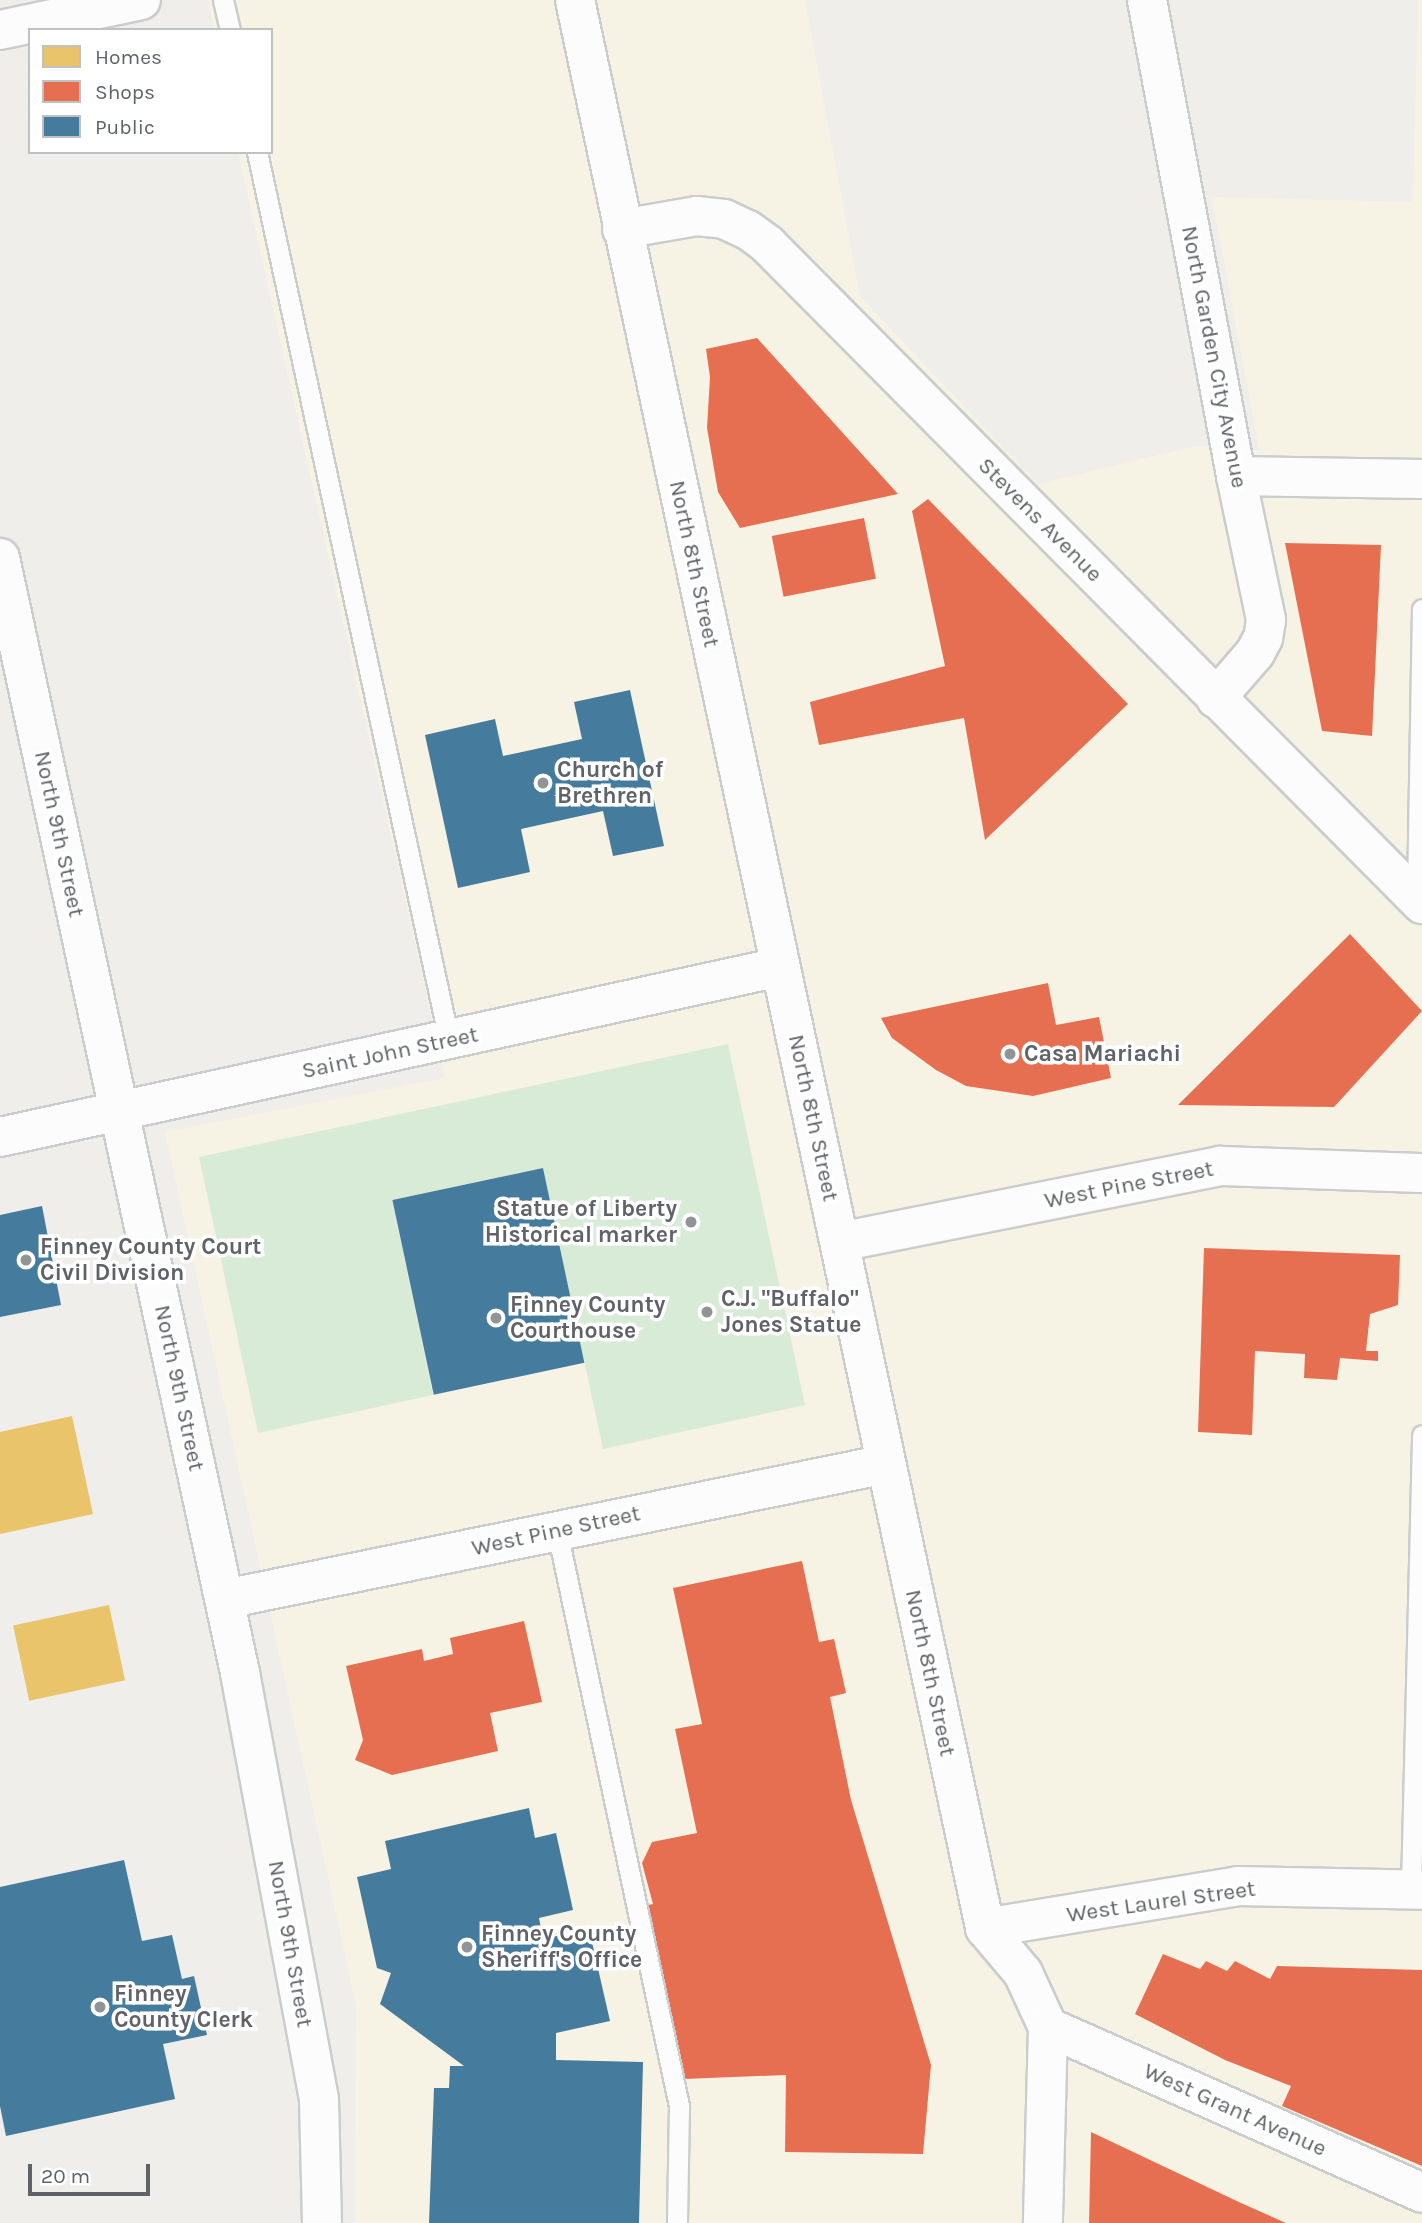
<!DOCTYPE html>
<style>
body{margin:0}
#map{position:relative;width:1422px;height:2223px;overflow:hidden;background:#efeeea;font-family:Karla,sans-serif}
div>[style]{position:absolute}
.commercial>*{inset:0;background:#f7f3e4}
.green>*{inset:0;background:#d8ebd6}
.homes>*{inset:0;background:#e9c46a;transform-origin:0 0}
.shops>*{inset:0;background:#e76f51;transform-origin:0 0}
.public>*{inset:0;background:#457b9d;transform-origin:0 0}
.roads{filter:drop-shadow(2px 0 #cbcccc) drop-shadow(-2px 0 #cbcccc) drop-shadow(0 2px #cbcccc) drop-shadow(0 -2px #cbcccc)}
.lane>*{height:19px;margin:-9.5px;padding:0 9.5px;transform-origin:9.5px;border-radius:9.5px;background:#fdfcfc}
.street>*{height:38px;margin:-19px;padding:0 19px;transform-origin:19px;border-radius:19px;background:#fdfcfc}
.secondary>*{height:38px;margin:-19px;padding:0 19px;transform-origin:19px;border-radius:19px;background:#fdfcfc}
.dots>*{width:19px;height:19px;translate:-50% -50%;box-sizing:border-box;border:4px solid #fff;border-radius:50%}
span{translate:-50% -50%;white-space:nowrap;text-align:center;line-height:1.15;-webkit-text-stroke:7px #fff;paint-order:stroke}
.street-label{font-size:23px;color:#5f6368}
.poi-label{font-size:23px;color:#5f6368;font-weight:700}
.left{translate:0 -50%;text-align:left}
.right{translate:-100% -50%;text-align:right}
.legend{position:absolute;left:28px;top:28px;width:245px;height:126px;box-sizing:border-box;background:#fff;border:2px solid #bfc1c3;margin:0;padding:9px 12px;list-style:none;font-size:21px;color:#5f6368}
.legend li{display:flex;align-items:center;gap:14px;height:35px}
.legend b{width:35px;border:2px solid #bfc1c3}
.scale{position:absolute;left:28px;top:2164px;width:122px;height:32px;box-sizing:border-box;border:4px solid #5f6368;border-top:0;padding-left:9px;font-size:21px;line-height:24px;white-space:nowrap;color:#5f6368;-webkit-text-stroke:5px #fff;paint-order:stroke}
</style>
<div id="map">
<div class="commercial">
<i style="clip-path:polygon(208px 0,805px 0,860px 297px,1038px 484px,1196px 446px,1259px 450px,1212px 197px,1413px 202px,1418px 0,1422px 0,1422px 2223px,355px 2223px,356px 2005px,165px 1132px,445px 1078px,238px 152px,271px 152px,271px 30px,214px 30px)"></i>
</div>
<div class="green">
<i style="clip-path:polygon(728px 1044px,805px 1405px,603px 1449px,543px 1168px,392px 1200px,433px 1395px,258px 1433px,199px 1157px)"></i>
</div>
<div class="homes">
<i style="clip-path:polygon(72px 1416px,93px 1514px,0 1534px,0 1432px)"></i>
<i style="left:109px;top:1605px;width:77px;height:98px;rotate:78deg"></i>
</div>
<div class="shops">
<i style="clip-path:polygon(757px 338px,898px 494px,740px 528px,718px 492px,707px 428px,710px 377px,706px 349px)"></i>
<i style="clip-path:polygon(928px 499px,1128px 704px,985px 840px,964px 718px,819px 745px,810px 702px,945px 666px,912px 511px)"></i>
<i style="left:864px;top:518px;width:62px;height:94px;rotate:79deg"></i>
<i style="clip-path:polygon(1285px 543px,1381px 545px,1372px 736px,1322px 731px)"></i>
<i style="clip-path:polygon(1350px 934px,1422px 1011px,1334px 1107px,1178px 1105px)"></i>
<i style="clip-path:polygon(1048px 983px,1056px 1025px,1099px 1017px,1111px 1078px,1033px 1096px,966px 1086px,936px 1070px,892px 1038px,881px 1018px)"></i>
<i style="clip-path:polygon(1204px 1248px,1400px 1255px,1398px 1305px,1370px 1314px,1366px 1351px,1378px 1351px,1378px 1361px,1340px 1358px,1337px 1380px,1304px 1378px,1305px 1354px,1255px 1351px,1252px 1435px,1198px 1432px)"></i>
<i style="clip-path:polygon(802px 1561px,819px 1642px,834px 1639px,846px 1693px,830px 1697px,851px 1800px,931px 2065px,923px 2154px,785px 2152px,786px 2075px,684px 2079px,671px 2018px,661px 2020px,637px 1907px,653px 1904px,642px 1863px,652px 1842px,697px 1833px,675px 1729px,702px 1724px,673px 1588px)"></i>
<i style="clip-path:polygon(524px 1621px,542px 1702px,490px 1713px,498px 1751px,392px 1775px,355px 1760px,363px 1740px,346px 1666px,422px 1649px,424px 1661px,453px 1654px,450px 1638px)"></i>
<i style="clip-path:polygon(1163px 1954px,1200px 1969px,1206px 1961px,1227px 1971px,1235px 1961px,1270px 1979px,1277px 1966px,1422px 1970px,1422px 2166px,1282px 2106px,1291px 2086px,1225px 2060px,1135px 2014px)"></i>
<i style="clip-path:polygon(1091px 2132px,1241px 2203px,1286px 2223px,1089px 2223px)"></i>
</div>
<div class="public">
<i style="clip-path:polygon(630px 690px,664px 846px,613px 856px,603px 811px,521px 829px,530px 872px,458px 888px,425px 735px,495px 719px,503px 756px,582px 739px,574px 702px)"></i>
<i style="left:543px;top:1168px;width:199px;height:154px;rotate:78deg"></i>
<i style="clip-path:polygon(42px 1206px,61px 1305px,0 1317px,0 1215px)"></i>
<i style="clip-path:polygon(529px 1808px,535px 1838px,556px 1833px,573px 1910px,539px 1918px,543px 1939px,589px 1929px,610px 2021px,556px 2033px,556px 2060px,643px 2062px,639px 2223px,429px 2223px,434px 2088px,449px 2088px,450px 2066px,464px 2066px,380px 2004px,391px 1973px,377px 1968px,357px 1877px,391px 1869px,385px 1841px)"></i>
<i style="clip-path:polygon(124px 1860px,142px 1941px,172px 1935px,182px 1979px,194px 1976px,207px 2035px,163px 2044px,175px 2099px,6px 2136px,0 2106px,0 1887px)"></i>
</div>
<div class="roads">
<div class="lane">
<i style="left:223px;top:0;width:31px;rotate:77deg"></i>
<i style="left:257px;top:152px;width:909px;rotate:77.8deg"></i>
<i style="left:1417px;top:895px;width:286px;rotate:-89deg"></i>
<i style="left:557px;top:1531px;width:588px;rotate:78.02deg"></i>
<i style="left:679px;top:2106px;width:117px;rotate:91deg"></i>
<i style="left:1411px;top:1889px;width:454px;rotate:-88.6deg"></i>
</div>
<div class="street">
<i style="left:1147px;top:0;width:484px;rotate:79.4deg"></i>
<i style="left:1236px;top:476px;width:147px;rotate:78.2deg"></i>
<i style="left:1266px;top:620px;width:18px;rotate:99deg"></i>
<i style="left:1263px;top:638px;width:17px;rotate:118deg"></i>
<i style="left:1255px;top:653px;width:60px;rotate:130.9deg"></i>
<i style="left:0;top:30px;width:144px;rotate:-12deg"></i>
<i style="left:622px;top:229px;width:76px;rotate:-9.8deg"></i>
<i style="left:697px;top:216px;width:27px;rotate:6deg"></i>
<i style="left:724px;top:219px;width:26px;rotate:25deg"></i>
<i style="left:748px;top:230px;width:24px;rotate:36deg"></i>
<i style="left:767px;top:244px;width:930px;rotate:45.22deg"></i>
<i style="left:1236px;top:476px;width:186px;rotate:0.9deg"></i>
<i style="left:0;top:558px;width:1141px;rotate:77.85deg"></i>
<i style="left:240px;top:1673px;width:434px;rotate:79.5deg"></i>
<i style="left:319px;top:2100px;width:123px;rotate:88.6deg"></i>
<i style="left:0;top:1137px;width:798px;rotate:-12.3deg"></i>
<i style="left:840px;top:1242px;width:388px;rotate:-11.3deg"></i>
<i style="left:1220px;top:1166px;width:202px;rotate:2deg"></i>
<i style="left:225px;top:1599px;width:675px;rotate:-11.54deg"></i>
<i style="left:985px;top:1928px;width:256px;rotate:-9.4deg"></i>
<i style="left:1238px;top:1886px;width:184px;rotate:1.2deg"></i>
<i style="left:1048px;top:2027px;width:409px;rotate:23.9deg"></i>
</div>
<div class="secondary">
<i style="left:575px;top:0;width:1971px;rotate:77.99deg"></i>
<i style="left:985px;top:1928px;width:59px;rotate:49.8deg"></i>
<i style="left:1023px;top:1973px;width:60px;rotate:65.2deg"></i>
<i style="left:1048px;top:2027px;width:196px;rotate:91.5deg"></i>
</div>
</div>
<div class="dots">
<i style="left:543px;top:783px;background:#919496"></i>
<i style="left:1010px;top:1054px;background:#919496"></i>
<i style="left:691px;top:1222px;background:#919496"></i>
<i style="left:26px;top:1260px;background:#919496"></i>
<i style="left:707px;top:1312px;background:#919496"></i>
<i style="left:496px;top:1318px;background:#919496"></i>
<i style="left:467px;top:1947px;background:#919496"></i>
<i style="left:100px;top:2007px;background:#919496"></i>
</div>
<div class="street-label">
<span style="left:1214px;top:357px;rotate:79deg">North Garden City Avenue</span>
<span style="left:1040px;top:520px;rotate:45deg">Stevens Avenue</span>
<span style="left:694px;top:564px;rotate:78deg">North 8th Street</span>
<span style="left:59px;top:834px;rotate:78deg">North 9th Street</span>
<span style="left:390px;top:1053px;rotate:-12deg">Saint John Street</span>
<span style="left:813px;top:1118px;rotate:78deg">North 8th Street</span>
<span style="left:1129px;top:1185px;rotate:-11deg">West Pine Street</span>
<span style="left:179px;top:1388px;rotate:78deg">North 9th Street</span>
<span style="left:556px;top:1531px;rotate:-12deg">West Pine Street</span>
<span style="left:930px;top:1673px;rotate:78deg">North 8th Street</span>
<span style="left:1161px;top:1902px;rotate:-8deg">West Laurel Street</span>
<span style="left:290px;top:1944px;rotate:80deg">North 9th Street</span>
<span style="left:1235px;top:2110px;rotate:24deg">West Grant Avenue</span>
</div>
<div class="poi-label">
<span class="left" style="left:557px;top:783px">Church of<br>Brethren</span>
<span class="left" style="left:1024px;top:1054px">Casa Mariachi</span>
<span class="right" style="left:677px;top:1222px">Statue of Liberty<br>Historical marker</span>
<span class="left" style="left:40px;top:1260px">Finney County Court<br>Civil Division</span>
<span class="left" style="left:721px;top:1312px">C.J. "Buffalo"<br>Jones Statue</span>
<span class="left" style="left:510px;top:1318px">Finney County<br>Courthouse</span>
<span class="left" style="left:481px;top:1947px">Finney County<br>Sheriff's Office</span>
<span class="left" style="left:114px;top:2007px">Finney<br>County Clerk</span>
</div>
<ul class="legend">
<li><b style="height:19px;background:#e9c46a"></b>Homes</li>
<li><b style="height:19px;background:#e76f51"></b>Shops</li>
<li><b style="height:19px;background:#457b9d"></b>Public</li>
</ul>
<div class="scale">20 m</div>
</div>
